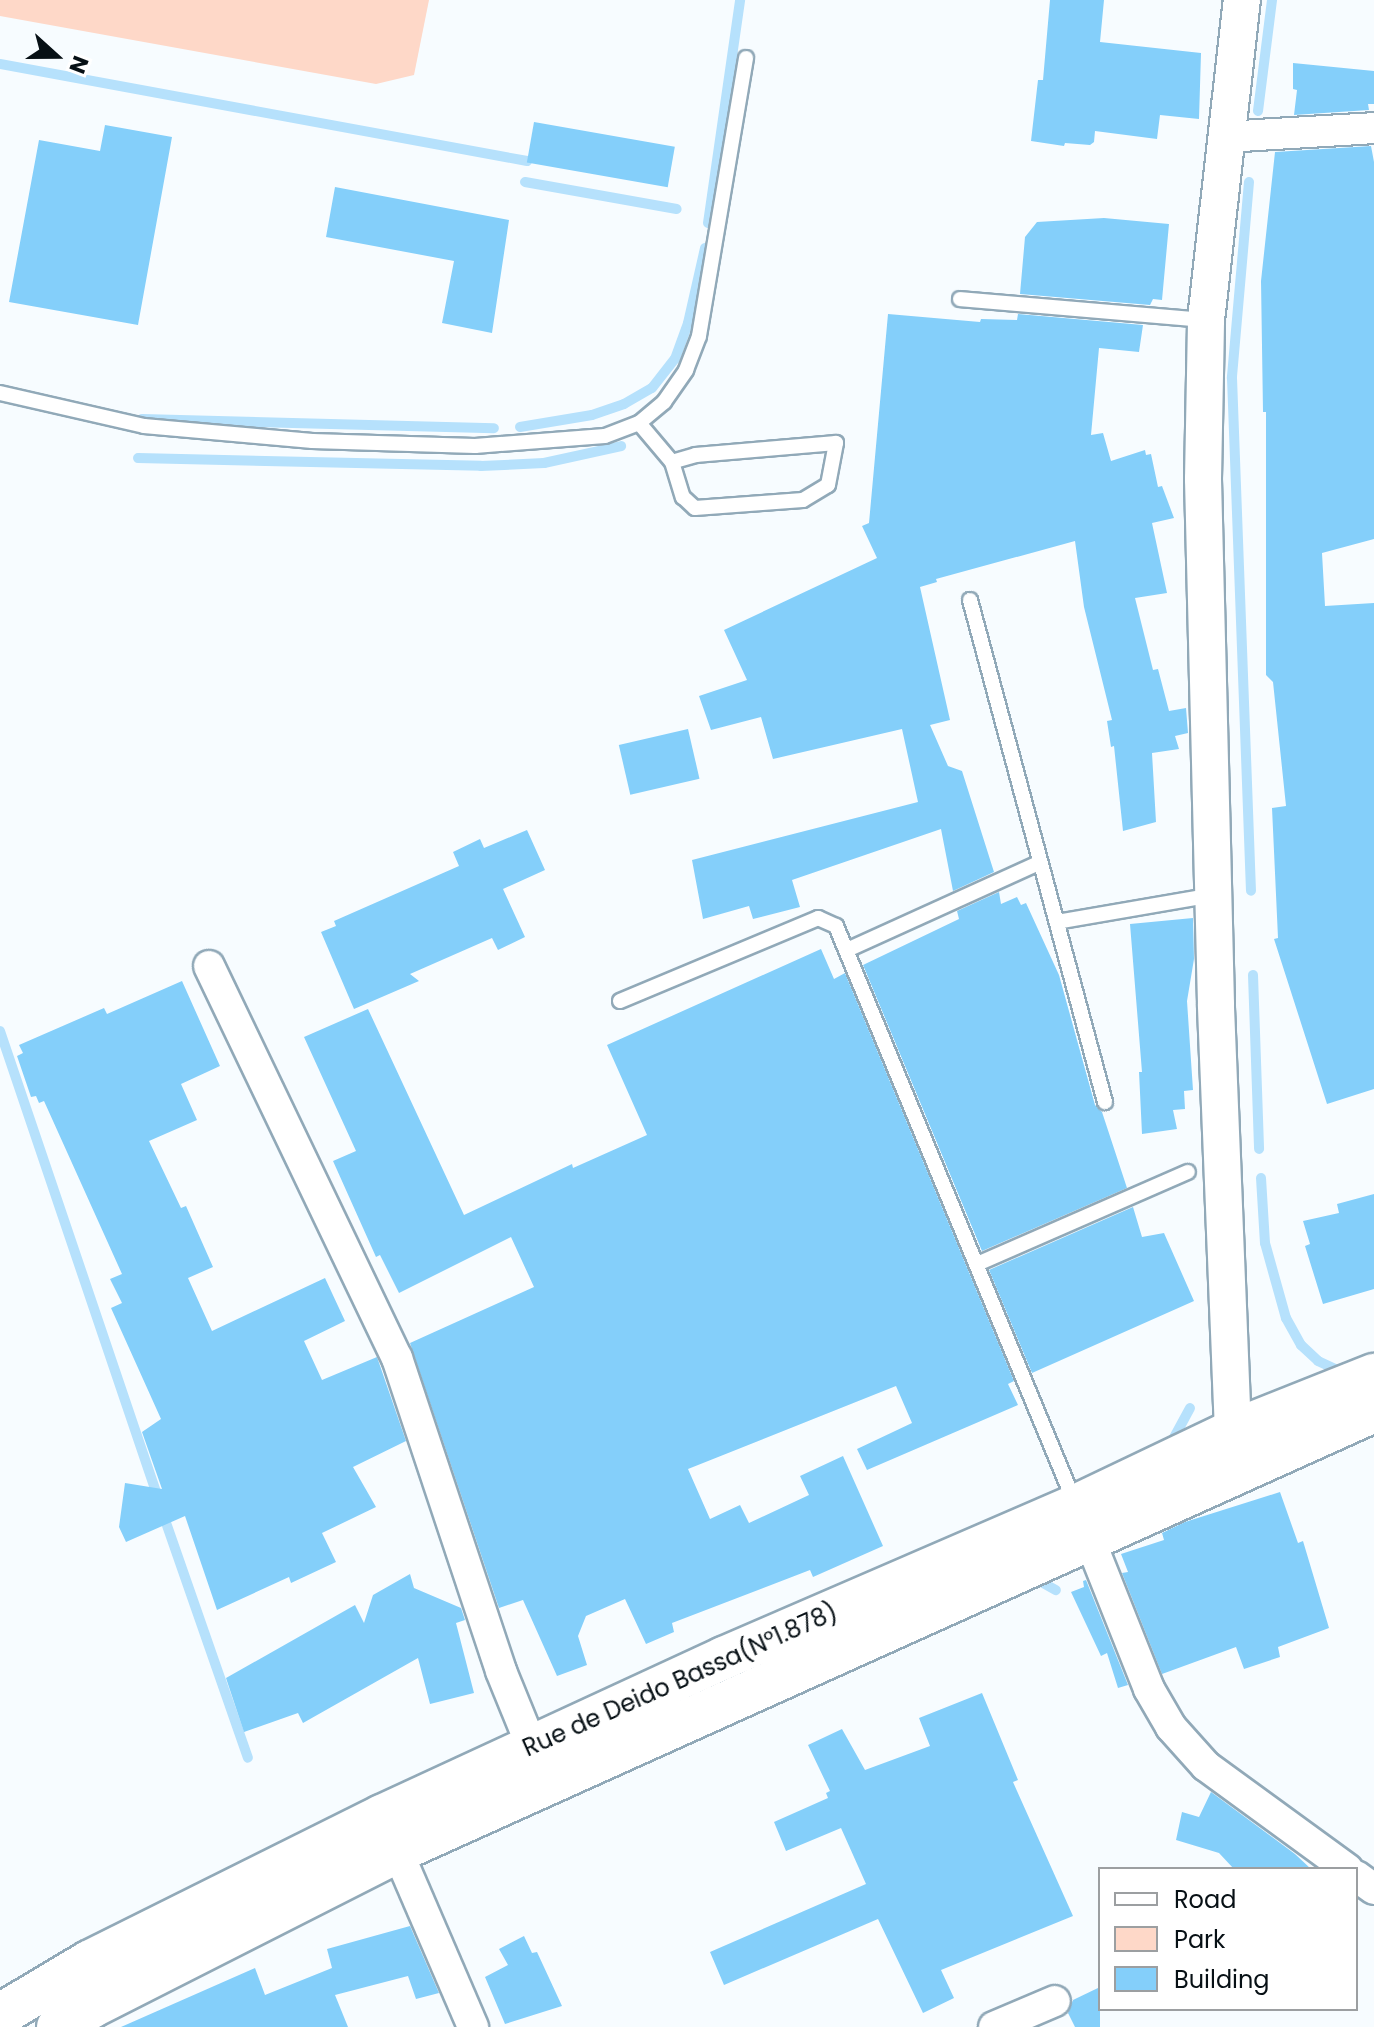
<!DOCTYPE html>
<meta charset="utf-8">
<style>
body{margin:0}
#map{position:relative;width:1374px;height:2027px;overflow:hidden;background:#f7fcff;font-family:Poppins,sans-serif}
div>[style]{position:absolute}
.green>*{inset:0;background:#fed8c8}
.stream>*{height:10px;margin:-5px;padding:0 5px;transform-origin:5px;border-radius:5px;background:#b6e1fc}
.building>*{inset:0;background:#84cffa;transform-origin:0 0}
.roads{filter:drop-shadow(2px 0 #91a9b8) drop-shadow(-2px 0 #91a9b8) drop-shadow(0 2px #91a9b8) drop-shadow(0 -2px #91a9b8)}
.service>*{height:14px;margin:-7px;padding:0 7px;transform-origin:7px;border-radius:7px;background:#fff}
.minor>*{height:30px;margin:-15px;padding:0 15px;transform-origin:15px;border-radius:15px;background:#fff}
.tertiary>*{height:36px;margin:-18px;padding:0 18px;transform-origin:18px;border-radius:18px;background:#fff}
.secondary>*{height:42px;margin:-21px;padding:0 21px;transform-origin:21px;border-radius:21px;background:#fff}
span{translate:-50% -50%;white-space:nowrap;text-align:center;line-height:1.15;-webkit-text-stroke:6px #fff;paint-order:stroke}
.street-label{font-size:24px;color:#071015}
.legend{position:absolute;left:1098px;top:1867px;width:260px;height:144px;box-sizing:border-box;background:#fff;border:2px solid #9c9fa1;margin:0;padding:10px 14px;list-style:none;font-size:24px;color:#071015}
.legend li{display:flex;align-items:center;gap:16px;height:40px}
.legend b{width:40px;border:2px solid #9c9fa1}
.north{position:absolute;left:16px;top:16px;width:80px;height:80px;-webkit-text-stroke:6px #fff;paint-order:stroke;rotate:111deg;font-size:22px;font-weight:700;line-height:32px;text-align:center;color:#071015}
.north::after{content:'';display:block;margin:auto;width:28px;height:36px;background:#071015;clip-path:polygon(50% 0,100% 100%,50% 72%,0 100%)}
</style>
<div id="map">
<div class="green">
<i style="clip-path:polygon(0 0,429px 0,414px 75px,376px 84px,0 16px)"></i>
</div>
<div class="stream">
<i style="left:0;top:64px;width:536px;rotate:10.43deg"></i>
<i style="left:1258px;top:111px;width:112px;rotate:-82.8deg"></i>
<i style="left:525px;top:182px;width:154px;rotate:10.1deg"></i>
<i style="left:1249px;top:182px;width:197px;rotate:95deg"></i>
<i style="left:1232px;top:378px;width:513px;rotate:87.88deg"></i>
<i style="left:708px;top:223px;width:225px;rotate:-81.8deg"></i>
<i style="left:142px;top:419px;width:352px;rotate:1.5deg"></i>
<i style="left:520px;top:427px;width:73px;rotate:-9.5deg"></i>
<i style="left:592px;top:415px;width:34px;rotate:-19deg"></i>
<i style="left:624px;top:404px;width:32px;rotate:-30deg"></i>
<i style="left:652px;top:388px;width:37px;rotate:-52deg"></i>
<i style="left:675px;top:359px;width:38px;rotate:-70deg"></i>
<i style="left:688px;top:323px;width:77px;rotate:-77.2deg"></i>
<i style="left:138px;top:458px;width:343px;rotate:1.3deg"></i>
<i style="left:481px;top:466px;width:63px;rotate:-2.7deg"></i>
<i style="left:544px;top:463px;width:79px;rotate:-12.4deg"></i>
<i style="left:1253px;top:975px;width:174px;rotate:88deg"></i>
<i style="left:0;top:1031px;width:494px;rotate:71.3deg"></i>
<i style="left:1261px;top:1178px;width:65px;rotate:86.5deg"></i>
<i style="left:1265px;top:1243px;width:78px;rotate:74.4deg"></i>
<i style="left:1286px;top:1318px;width:31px;rotate:61deg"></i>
<i style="left:1301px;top:1345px;width:23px;rotate:43deg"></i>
<i style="left:1318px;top:1361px;width:19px;rotate:25deg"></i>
<i style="left:1170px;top:1445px;width:42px;rotate:-61.6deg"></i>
<i style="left:163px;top:1514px;width:258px;rotate:70.8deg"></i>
<i style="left:1034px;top:1578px;width:25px;rotate:29deg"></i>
</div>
<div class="building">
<i style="clip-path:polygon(1050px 0,1104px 0,1100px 42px,1201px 53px,1199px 119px,1160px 115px,1157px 139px,1095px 131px,1094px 142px,1090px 145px,1065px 143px,1064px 146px,1031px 141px,1038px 80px,1043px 80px)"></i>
<i style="clip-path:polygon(1293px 63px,1374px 71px,1374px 104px,1368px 104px,1369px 110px,1294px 115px,1297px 90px,1293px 89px)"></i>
<i style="left:534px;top:122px;width:143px;height:41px;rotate:10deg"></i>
<i style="clip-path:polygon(105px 125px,172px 137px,138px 325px,9px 302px,39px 140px,100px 151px)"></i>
<i style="clip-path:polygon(1371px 146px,1374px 162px,1374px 539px,1322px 553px,1325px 606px,1374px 603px,1374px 1089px,1327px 1104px,1274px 939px,1278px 938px,1272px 808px,1286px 806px,1273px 682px,1266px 675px,1266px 412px,1263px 412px,1261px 281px,1275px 152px)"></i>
<i style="clip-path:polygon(335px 187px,509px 220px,492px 333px,442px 323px,454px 261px,326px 237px)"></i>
<i style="clip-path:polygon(1104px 218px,1169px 224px,1162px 300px,1153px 299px,1150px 305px,1020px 294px,1025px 237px,1037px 222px)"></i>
<i style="clip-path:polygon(888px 314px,980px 322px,981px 319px,1017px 320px,1018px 314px,1143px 325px,1139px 352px,1099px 348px,1091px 435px,1103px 433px,1111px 461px,1145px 450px,1146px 455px,1151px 454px,1158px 487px,1162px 486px,1174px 518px,1152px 523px,1167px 593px,1135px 598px,1153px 670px,1158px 669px,1169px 711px,1186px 708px,1188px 733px,1175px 736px,1179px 749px,1152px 753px,1156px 822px,1123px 831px,1114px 746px,1111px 747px,1107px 721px,1112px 720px,1084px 607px,1075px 541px,936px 579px,937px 582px,920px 587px,950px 720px,930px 725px,948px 766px,962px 771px,994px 872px,953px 891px,941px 829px,792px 880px,800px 907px,753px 919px,749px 906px,703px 919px,692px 860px,918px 802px,902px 729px,773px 759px,761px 717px,711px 730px,699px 696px,747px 680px,724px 630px,877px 558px,862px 526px,869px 523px)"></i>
<i style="left:688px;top:729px;width:51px;height:71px;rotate:77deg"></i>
<i style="clip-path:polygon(527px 830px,545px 870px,503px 889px,525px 937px,498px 950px,492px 938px,410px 974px,419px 981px,354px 1009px,321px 932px,336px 926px,334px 921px,459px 866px,453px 852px,480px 839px,484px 848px)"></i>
<i style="clip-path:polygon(999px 892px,1001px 904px,1017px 897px,1021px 905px,1026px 903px,1059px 975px,1095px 1105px,1102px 1112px,1127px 1188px,982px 1251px,863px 965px,959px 919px,957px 911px)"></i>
<i style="clip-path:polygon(1193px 918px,1194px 959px,1187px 1001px,1193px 1090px,1184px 1091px,1185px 1109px,1173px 1110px,1177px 1129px,1142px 1134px,1139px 1072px,1142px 1072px,1130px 924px)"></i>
<i style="clip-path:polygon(821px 949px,834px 979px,845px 973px,1014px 1381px,1008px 1384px,1018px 1405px,867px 1470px,857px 1449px,912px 1423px,896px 1386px,688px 1469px,710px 1519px,740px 1505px,749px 1523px,809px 1495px,800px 1476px,843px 1456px,883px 1546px,813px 1577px,810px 1570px,672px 1623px,674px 1632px,646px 1644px,625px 1599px,586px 1616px,578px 1636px,587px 1665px,557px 1676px,523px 1600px,499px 1608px,410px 1343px,534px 1287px,511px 1237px,399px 1293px,380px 1255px,376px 1257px,333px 1161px,356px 1151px,304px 1037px,368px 1009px,464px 1215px,572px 1164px,573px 1168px,647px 1135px,607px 1045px)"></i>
<i style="clip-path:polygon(182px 981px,220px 1066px,181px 1084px,197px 1120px,149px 1141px,181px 1208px,186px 1206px,213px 1267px,188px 1278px,212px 1331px,325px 1278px,345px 1321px,304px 1341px,322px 1380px,377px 1357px,406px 1441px,353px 1467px,376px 1507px,322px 1533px,336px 1562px,291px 1583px,289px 1577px,217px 1610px,185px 1516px,126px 1542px,119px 1527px,125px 1483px,162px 1489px,142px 1432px,161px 1419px,111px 1308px,122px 1303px,110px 1279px,122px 1274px,44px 1101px,39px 1103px,36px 1096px,31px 1097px,17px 1056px,23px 1053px,19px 1045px,104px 1008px,107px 1014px)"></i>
<i style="clip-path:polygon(1374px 1194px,1374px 1289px,1323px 1304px,1305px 1246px,1310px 1244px,1303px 1221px,1339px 1213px,1337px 1204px)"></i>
<i style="clip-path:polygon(1133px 1207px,1142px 1237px,1164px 1233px,1194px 1301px,1032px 1373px,989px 1270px)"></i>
<i style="clip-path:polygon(1280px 1492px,1298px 1543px,1303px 1541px,1329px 1628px,1278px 1647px,1280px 1657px,1244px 1669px,1236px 1647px,1162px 1674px,1122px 1573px,1128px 1572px,1121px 1554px,1164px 1540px,1162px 1533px,1185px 1522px)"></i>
<i style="clip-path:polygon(410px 1574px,414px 1588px,461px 1608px,465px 1620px,456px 1623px,474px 1693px,430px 1704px,418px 1658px,303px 1723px,298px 1713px,244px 1732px,226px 1678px,355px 1605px,364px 1623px,373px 1595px)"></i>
<i style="clip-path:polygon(1086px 1580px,1128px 1685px,1118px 1688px,1107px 1653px,1101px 1656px,1071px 1592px,1084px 1587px,1083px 1581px)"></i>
<i style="clip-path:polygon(982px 1693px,1018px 1780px,1013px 1782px,1073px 1916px,941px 1970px,954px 1998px,923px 2013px,878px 1919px,724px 1985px,710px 1952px,866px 1884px,841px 1828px,786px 1851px,774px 1822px,828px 1798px,826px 1793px,830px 1791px,808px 1745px,842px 1729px,865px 1770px,930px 1746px,919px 1718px)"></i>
<i style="clip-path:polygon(1211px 1792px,1295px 1854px,1311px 1869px,1234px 1869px,1219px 1853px,1176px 1840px,1182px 1812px,1199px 1817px)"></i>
<i style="clip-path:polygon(410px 1926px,439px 1993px,416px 1999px,408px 1976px,335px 1995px,348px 2027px,121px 2027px,255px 1968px,265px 1995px,332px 1968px,327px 1949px)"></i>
<i style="clip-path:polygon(524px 1936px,532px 1953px,537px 1952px,562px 2006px,505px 2024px,485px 1977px,508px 1965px,499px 1949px)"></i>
<i style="clip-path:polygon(1100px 1987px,1100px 2027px,1075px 2027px,1068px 2013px,1073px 2000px)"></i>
</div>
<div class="roads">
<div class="service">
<i style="left:960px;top:299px;width:247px;rotate:4.9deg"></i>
<i style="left:0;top:393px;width:148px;rotate:12.9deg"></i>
<i style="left:144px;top:426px;width:169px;rotate:5.1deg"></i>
<i style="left:312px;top:441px;width:163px;rotate:1.8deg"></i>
<i style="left:475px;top:446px;width:130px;rotate:-4.4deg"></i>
<i style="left:605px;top:436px;width:36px;rotate:-21deg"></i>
<i style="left:639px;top:423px;width:33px;rotate:-40deg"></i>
<i style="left:664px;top:402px;width:39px;rotate:-55deg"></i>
<i style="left:686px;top:370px;width:36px;rotate:-69deg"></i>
<i style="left:699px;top:336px;width:282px;rotate:-80.4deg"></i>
<i style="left:639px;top:423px;width:51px;rotate:49.8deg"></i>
<i style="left:672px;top:462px;width:37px;rotate:73deg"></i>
<i style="left:683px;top:497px;width:16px;rotate:43deg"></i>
<i style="left:695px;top:508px;width:108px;rotate:-4.2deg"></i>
<i style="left:803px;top:500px;width:29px;rotate:-31deg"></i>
<i style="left:828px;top:485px;width:43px;rotate:-79.2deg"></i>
<i style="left:836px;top:443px;width:141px;rotate:175.1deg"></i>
<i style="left:696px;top:455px;width:25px;rotate:164deg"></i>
<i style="left:970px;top:600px;width:520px;rotate:74.95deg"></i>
<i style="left:1057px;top:922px;width:158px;rotate:-9.8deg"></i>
<i style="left:847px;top:950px;width:211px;rotate:-24.4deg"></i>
<i style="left:620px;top:1001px;width:215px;rotate:-22.7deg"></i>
<i style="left:818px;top:918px;width:20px;rotate:24deg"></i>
<i style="left:836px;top:926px;width:625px;rotate:67.5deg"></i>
<i style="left:977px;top:1264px;width:230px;rotate:-23.6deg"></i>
</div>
<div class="minor">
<i style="left:1224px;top:137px;width:150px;rotate:-3.4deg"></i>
<i style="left:209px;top:966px;width:435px;rotate:64.4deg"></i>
<i style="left:397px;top:1358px;width:330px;rotate:71.6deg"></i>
<i style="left:501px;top:1671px;width:82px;rotate:67.8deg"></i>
<i style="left:1083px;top:1523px;width:179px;rotate:68.3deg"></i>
<i style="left:1149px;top:1689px;width:44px;rotate:59.9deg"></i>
<i style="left:1171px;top:1727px;width:52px;rotate:48.1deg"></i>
<i style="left:1206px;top:1766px;width:175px;rotate:36.1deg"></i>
<i style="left:390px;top:1834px;width:210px;rotate:66.7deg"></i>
<i style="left:1356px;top:1876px;width:22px;rotate:36deg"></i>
<i style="left:994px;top:2027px;width:66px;rotate:-23.1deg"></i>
</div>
<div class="tertiary">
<i style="left:1242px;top:1457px;width:28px;rotate:-109deg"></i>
<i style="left:1233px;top:1431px;width:427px;rotate:-92.3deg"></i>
<i style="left:1216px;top:1004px;width:525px;rotate:-91.42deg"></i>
<i style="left:1203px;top:479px;width:159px;rotate:-88.9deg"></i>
<i style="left:1206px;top:320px;width:322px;rotate:-83.6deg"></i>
</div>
<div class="secondary">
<i style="left:0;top:2015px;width:104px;rotate:-30.8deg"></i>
<i style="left:89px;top:1962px;width:327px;rotate:-26.5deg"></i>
<i style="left:382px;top:1816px;width:377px;rotate:-24.8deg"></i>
<i style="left:724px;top:1658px;width:383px;rotate:-23.4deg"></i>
<i style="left:1076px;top:1506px;width:174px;rotate:-25.5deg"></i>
<i style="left:1233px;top:1431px;width:152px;rotate:-21.7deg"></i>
<i style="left:58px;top:2027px;width:39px;rotate:-31deg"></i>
<i style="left:91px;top:2007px;width:344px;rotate:-26.9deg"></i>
<i style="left:398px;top:1851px;width:1071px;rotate:-24.27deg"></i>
</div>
</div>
<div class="street-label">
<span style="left:680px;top:1680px;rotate:-24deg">Rue de Deido Bassa(N°1.878)</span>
</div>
<ul class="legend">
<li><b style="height:10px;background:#fff"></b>Road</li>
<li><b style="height:22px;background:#fed8c8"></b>Park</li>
<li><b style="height:22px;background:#84cffa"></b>Building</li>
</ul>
<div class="north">N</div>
</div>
